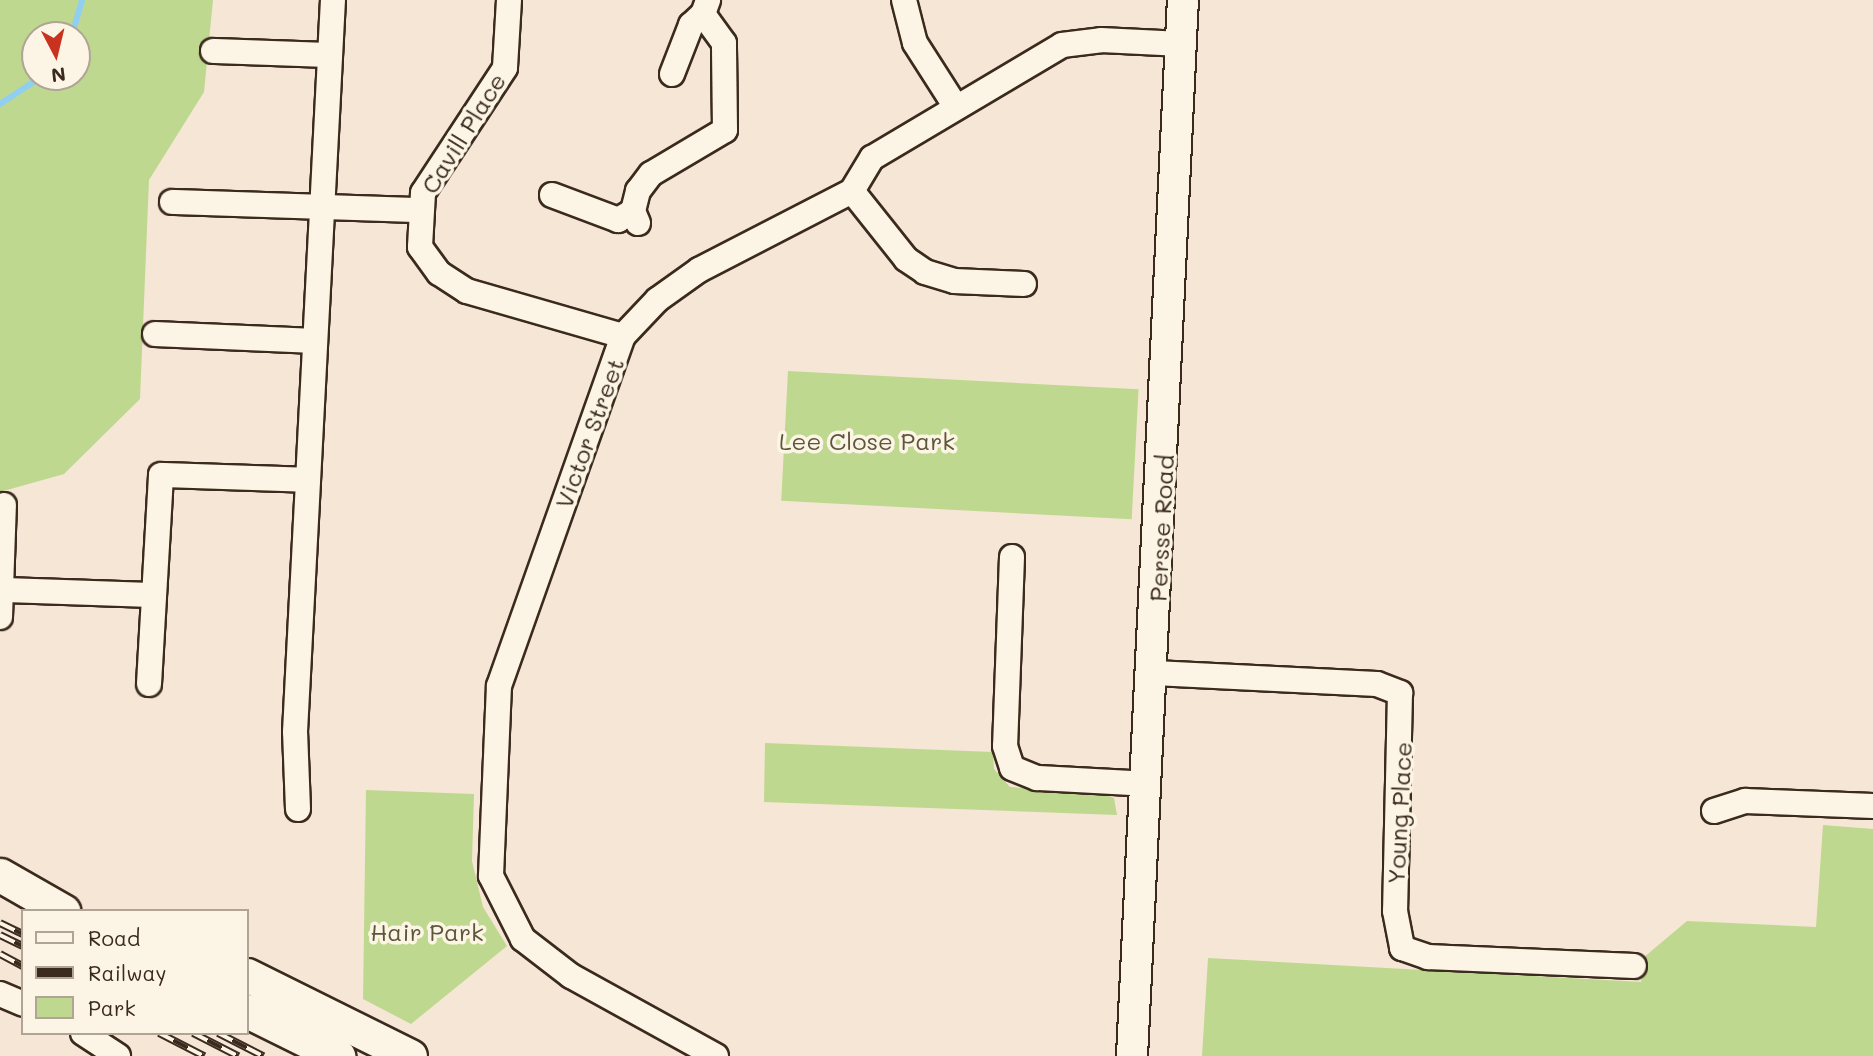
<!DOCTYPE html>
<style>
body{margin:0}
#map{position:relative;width:1873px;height:1056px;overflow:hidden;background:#f6e6d5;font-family:Mali,sans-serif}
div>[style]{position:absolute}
.green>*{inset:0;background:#bfd88f;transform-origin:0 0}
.stream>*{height:6px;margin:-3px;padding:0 3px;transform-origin:3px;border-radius:3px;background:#90cff1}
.roads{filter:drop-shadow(2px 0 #3b2a1e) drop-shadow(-2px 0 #3b2a1e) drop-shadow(0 2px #3b2a1e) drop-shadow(0 -2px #3b2a1e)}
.minor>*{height:24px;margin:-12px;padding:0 12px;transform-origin:12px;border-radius:12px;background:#fcf5e5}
.tertiary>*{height:30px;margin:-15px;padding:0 15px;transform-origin:15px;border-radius:15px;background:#fcf5e5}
.secondary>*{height:33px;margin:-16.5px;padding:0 16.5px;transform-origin:16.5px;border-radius:16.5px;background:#fcf5e5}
.rail>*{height:8px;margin-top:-4px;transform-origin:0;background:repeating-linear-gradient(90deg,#fcf5e5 0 16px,#3b2a1e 0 32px);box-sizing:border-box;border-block:2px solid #3b2a1e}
span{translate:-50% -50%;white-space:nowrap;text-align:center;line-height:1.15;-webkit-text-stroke:7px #fcf5e5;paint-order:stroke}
.street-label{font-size:24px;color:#3b2a1e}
.park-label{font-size:24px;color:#5c563a}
.legend{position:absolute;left:21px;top:909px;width:228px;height:126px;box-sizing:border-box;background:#fcf5e5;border:2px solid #afa495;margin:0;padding:9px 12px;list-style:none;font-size:21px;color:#3b2a1e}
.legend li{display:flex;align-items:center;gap:14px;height:35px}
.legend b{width:35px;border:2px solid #afa495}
.north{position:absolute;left:21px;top:21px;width:70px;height:70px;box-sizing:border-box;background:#fcf5e5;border:2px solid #afa495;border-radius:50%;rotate:173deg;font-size:19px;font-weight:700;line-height:28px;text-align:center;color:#3b2a1e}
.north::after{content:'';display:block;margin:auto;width:24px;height:32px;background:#c8321e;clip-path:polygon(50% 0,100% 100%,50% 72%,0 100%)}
</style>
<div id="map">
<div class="green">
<i style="clip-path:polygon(evenodd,0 0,213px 0,204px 92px,149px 180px,140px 399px,64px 474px,0 492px,0 0,35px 35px,77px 35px,77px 77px,35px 77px,35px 35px)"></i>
<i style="left:788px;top:371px;width:351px;height:130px;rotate:3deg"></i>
<i style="clip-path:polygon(765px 743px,993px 752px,994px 769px,1010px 787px,1105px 794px,1114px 798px,1117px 815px,764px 802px)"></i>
<i style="clip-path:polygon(366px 790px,474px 794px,472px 861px,483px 907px,507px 946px,411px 1024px,363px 999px)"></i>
<i style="clip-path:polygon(1823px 825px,1873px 829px,1873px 1056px,1202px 1056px,1208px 958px,1641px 982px,1643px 958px,1687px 921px,1816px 927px)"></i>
</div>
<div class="stream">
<i style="left:72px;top:35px;width:36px;rotate:-74deg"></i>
<i style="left:0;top:104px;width:49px;rotate:-33.4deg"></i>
</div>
<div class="roads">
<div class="minor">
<i style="left:509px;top:0;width:68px;rotate:93.4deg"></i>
<i style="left:505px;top:68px;width:149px;rotate:123.3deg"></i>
<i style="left:423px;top:193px;width:54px;rotate:93.2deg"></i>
<i style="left:420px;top:247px;width:32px;rotate:54deg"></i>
<i style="left:439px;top:273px;width:33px;rotate:33deg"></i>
<i style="left:467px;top:291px;width:162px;rotate:16.1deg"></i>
<i style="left:904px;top:0;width:44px;rotate:75.7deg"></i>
<i style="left:915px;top:43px;width:76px;rotate:57.4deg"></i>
<i style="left:213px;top:51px;width:117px;rotate:2deg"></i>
<i style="left:672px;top:74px;width:53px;rotate:-68.8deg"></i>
<i style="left:691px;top:25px;width:16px;rotate:-43deg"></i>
<i style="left:852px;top:191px;width:87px;rotate:51.5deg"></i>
<i style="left:906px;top:259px;width:23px;rotate:34deg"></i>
<i style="left:925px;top:272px;width:30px;rotate:17deg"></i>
<i style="left:954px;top:281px;width:70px;rotate:2.5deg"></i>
<i style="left:552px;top:195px;width:71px;rotate:20.7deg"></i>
<i style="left:618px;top:220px;width:17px;rotate:-31deg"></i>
<i style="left:172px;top:202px;width:246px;rotate:1.9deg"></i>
<i style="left:638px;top:223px;width:13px;rotate:-113deg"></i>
<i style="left:633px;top:211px;width:21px;rotate:-76deg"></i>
<i style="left:638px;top:191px;width:21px;rotate:-53deg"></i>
<i style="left:651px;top:174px;width:86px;rotate:-30.7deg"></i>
<i style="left:725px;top:130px;width:87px;rotate:-90.7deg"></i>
<i style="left:724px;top:43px;width:36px;rotate:-126deg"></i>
<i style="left:703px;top:14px;width:15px;rotate:-70deg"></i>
<i style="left:155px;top:334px;width:160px;rotate:2.5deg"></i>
<i style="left:1012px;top:557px;width:189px;rotate:92.1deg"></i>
<i style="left:1005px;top:746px;width:23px;rotate:72deg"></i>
<i style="left:1012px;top:768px;width:27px;rotate:22deg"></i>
<i style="left:1037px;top:778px;width:110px;rotate:3.1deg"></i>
<i style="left:3px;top:590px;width:151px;rotate:1.9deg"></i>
<i style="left:0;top:617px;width:112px;rotate:-88deg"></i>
<i style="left:1154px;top:673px;width:223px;rotate:2.8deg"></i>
<i style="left:1377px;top:684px;width:25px;rotate:21deg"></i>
<i style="left:1400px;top:693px;width:218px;rotate:91.3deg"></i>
<i style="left:1395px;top:911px;width:38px;rotate:79deg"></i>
<i style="left:1402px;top:948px;width:28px;rotate:19deg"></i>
<i style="left:1428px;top:957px;width:206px;rotate:2.5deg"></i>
<i style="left:149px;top:684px;width:209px;rotate:-86.7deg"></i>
<i style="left:161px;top:475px;width:147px;rotate:1.9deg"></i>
<i style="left:298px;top:809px;width:77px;rotate:-92.2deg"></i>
<i style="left:295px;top:732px;width:733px;rotate:-87.03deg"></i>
<i style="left:1714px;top:811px;width:33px;rotate:-18deg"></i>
<i style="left:1745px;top:801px;width:128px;rotate:2.2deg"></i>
<i style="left:0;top:994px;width:25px;rotate:23deg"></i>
<i style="left:83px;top:1033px;width:42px;rotate:33.3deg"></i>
<i style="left:716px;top:1056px;width:166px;rotate:-151.1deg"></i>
<i style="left:571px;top:976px;width:61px;rotate:-142.4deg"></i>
<i style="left:523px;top:939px;width:71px;rotate:-116.9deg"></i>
<i style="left:491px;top:876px;width:190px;rotate:-87.6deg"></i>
<i style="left:499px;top:686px;width:371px;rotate:-70.5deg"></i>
<i style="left:623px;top:336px;width:50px;rotate:-46.6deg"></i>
<i style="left:657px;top:300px;width:52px;rotate:-35.5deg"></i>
<i style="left:699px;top:270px;width:172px;rotate:-27.3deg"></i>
<i style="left:852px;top:191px;width:39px;rotate:-59deg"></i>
<i style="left:872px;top:158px;width:221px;rotate:-30.7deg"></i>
<i style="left:1062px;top:45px;width:39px;rotate:-7deg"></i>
<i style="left:1101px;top:40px;width:81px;rotate:2.8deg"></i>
</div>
<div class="tertiary">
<i style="left:1132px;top:1056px;width:1057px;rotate:-87.24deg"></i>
</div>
<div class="secondary">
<i style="left:0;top:875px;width:73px;rotate:29.7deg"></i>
<i style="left:247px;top:975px;width:182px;rotate:26.4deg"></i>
<i style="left:247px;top:1011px;width:102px;rotate:26.3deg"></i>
</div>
</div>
<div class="rail">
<i style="left:0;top:923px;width:25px;rotate:26deg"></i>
<i style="left:0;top:935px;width:25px;rotate:26deg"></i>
<i style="left:0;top:954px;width:26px;rotate:28deg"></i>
<i style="left:159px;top:1033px;width:51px;rotate:27.1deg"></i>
<i style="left:193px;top:1033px;width:51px;rotate:27.1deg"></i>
<i style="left:218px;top:1033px;width:51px;rotate:27.1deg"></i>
</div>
<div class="street-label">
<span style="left:463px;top:133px;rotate:-58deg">Cavill Place</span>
<span style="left:589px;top:433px;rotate:-70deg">Victor Street</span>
<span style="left:1161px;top:528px;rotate:-87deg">Persse Road</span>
<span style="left:1399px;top:813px;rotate:-87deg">Young Place</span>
</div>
<div class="park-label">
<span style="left:867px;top:441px">Lee Close Park</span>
<span style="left:427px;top:932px">Hair Park</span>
</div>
<ul class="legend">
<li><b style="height:9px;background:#fcf5e5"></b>Road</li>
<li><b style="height:9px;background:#3b2a1e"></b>Railway</li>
<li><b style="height:19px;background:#bfd88f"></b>Park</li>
</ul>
<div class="north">N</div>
</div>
